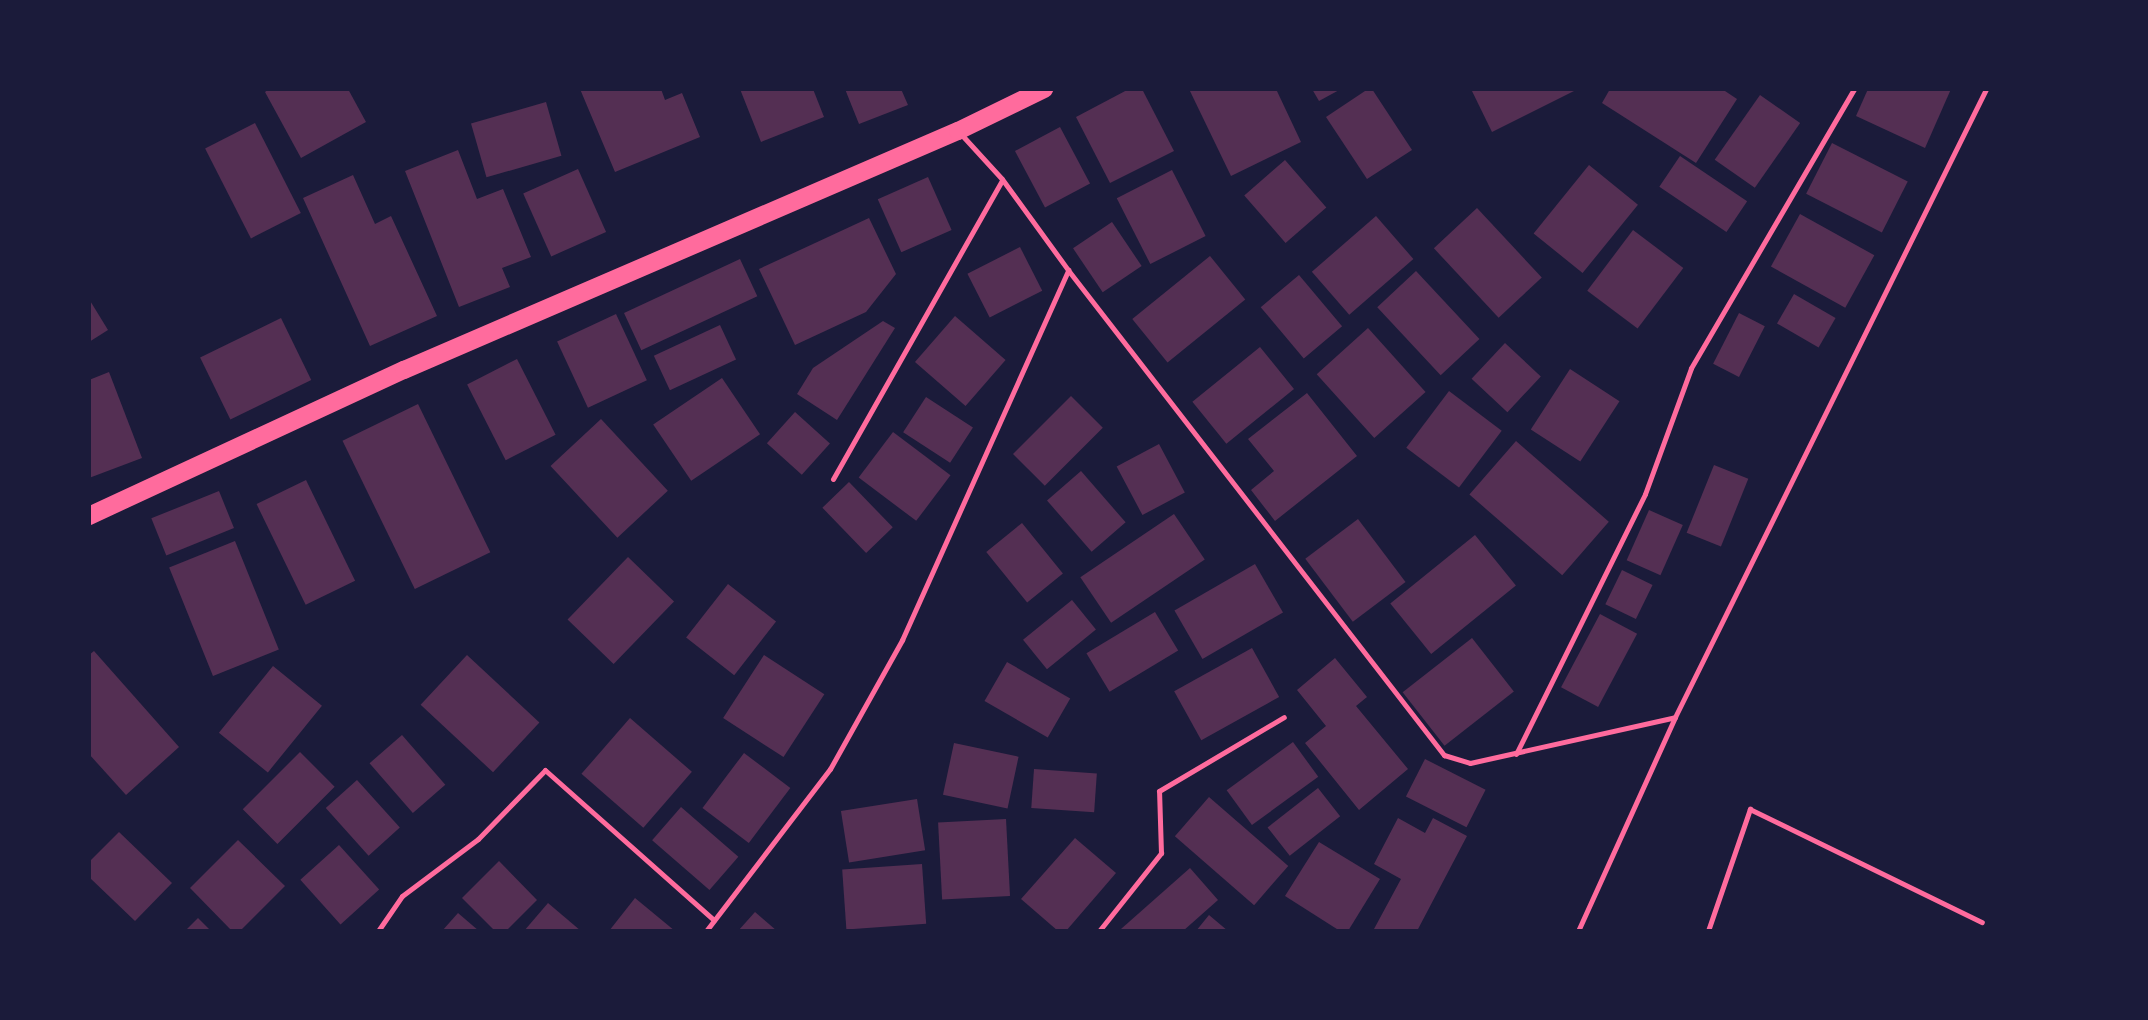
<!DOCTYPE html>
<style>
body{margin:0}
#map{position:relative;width:2148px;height:1020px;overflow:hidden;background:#1b1b3a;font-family:Karla,sans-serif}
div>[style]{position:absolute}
.building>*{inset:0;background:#542f53;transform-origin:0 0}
.path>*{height:4.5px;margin:-2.25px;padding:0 2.25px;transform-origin:2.25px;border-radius:2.25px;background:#ff6b9d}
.service>*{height:5px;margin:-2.5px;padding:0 2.5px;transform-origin:2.5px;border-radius:2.5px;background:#ff6b9d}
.primary>*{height:18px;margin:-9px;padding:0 9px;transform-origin:9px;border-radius:9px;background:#ff6b9d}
span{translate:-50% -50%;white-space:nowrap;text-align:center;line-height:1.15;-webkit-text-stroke:6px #1b1b3a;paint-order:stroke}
.frame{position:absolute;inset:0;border:91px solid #1b1b3a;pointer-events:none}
</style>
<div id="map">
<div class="building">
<i style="clip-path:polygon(269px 89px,348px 89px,366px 122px,301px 158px,265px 92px)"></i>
<i style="clip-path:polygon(580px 89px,661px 89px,665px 100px,682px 93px,700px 137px,615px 172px)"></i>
<i style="clip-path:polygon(740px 89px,813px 89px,824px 117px,761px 142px)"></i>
<i style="clip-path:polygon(845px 89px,901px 89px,908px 105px,859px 124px)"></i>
<i style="clip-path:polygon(1129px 89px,1142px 89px,1174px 151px,1110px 183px,1076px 117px)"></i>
<i style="clip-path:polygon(1189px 89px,1276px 89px,1301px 142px,1231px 176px)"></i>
<i style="clip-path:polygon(1312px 89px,1341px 89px,1319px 101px)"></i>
<i style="clip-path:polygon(1368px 89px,1372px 89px,1412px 150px,1367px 179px,1326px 117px)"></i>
<i style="clip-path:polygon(1471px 89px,1578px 89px,1492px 132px)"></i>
<i style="clip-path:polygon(1610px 89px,1722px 89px,1737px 99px,1696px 163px,1602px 103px)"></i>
<i style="clip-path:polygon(1868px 89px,1951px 89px,1925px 148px,1856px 116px)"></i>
<i style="left:1760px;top:95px;width:49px;height:79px;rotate:35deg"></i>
<i style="left:546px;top:102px;width:56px;height:78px;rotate:74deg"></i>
<i style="left:255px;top:123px;width:101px;height:56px;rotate:63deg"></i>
<i style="left:1060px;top:127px;width:64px;height:51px;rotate:62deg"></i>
<i style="left:1832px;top:143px;width:85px;height:57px;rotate:27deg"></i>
<i style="clip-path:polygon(458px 150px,477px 199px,503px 189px,531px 257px,502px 268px,510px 287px,459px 307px,405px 171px)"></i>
<i style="left:1680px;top:156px;width:81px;height:37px;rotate:34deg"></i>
<i style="left:1285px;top:160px;width:63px;height:54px;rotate:49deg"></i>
<i style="left:1589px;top:165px;width:63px;height:88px;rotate:39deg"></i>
<i style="left:578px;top:169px;width:69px;height:60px;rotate:66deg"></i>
<i style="left:1172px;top:170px;width:74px;height:62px;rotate:63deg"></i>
<i style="clip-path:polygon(353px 175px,375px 224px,391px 216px,437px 316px,370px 346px,303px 198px)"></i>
<i style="left:928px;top:177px;width:58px;height:55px;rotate:66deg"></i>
<i style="left:1477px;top:208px;width:95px;height:59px;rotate:47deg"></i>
<i style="left:1800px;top:214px;width:85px;height:60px;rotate:29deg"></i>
<i style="left:1376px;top:216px;width:57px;height:85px;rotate:49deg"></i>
<i style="clip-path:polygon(869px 218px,896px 274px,866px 312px,795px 345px,759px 269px)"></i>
<i style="left:1112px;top:222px;width:53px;height:47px;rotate:56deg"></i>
<i style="left:1633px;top:230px;width:63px;height:76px;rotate:37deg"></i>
<i style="left:1020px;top:247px;width:49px;height:59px;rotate:63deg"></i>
<i style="left:1210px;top:256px;width:56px;height:100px;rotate:51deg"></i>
<i style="left:740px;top:259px;width:41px;height:128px;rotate:65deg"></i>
<i style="left:1416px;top:271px;width:93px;height:53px;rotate:47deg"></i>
<i style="left:1299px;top:275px;width:67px;height:50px;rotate:50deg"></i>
<i style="left:1794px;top:294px;width:48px;height:34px;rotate:30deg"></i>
<i style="clip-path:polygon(89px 299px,108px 330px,89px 342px)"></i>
<i style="left:1739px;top:313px;width:29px;height:57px;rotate:27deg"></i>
<i style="left:616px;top:314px;width:73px;height:65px;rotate:65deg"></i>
<i style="left:955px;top:316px;width:67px;height:61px;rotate:41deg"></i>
<i style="left:281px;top:318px;width:69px;height:90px;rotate:64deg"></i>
<i style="clip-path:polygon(883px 321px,895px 328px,837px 420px,797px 394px,813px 368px)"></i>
<i style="left:720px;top:325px;width:38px;height:73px;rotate:65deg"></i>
<i style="left:1368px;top:328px;width:86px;height:69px;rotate:48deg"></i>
<i style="left:1505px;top:343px;width:49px;height:49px;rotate:43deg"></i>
<i style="left:1260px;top:347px;width:54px;height:87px;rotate:51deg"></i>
<i style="left:517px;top:359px;width:85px;height:56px;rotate:63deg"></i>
<i style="left:1570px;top:369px;width:59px;height:72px;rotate:33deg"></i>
<i style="clip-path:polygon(109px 372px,142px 458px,89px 478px,89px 380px)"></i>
<i style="left:722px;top:378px;width:68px;height:83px;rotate:56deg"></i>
<i style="left:1449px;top:391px;width:66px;height:71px;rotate:37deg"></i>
<i style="clip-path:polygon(1307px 393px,1357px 456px,1275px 521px,1251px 490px,1274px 471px,1248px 439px)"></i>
<i style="left:1071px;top:396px;width:45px;height:82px;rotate:45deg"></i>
<i style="left:926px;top:397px;width:56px;height:42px;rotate:33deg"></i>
<i style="left:418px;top:404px;width:165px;height:84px;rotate:64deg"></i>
<i style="left:795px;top:412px;width:47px;height:42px;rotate:42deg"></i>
<i style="left:601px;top:419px;width:98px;height:69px;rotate:47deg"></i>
<i style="left:893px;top:432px;width:72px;height:57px;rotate:37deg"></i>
<i style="left:1516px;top:441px;width:123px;height:71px;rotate:41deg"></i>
<i style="left:1159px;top:444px;width:55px;height:48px;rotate:62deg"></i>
<i style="left:1714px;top:465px;width:37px;height:73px;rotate:22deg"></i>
<i style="left:1081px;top:471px;width:68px;height:45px;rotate:49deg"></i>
<i style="left:306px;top:480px;width:112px;height:55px;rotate:64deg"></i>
<i style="left:849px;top:482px;width:63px;height:37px;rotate:46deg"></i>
<i style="left:219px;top:491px;width:40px;height:73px;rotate:68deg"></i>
<i style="left:1649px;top:510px;width:37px;height:55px;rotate:24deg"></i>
<i style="left:1174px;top:514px;width:55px;height:113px;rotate:56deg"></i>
<i style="left:1358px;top:519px;width:79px;height:66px;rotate:53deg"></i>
<i style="left:1022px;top:523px;width:65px;height:46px;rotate:51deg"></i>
<i style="left:1475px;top:535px;width:65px;height:109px;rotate:51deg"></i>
<i style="left:235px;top:541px;width:117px;height:71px;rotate:68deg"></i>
<i style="left:628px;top:557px;width:64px;height:87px;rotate:44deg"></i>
<i style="left:1255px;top:564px;width:56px;height:93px;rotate:60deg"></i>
<i style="left:1622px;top:570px;width:34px;height:38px;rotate:26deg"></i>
<i style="left:728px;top:584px;width:61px;height:68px;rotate:38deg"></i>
<i style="left:1072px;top:600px;width:38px;height:63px;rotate:51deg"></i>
<i style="left:1155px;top:612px;width:45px;height:80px;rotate:59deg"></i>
<i style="left:1600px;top:614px;width:42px;height:83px;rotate:28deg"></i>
<i style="left:1472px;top:638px;width:68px;height:88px;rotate:52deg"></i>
<i style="left:1252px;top:648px;width:56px;height:89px;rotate:61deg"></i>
<i style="clip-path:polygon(94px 651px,179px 747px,126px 795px,89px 754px,89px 655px)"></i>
<i style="left:467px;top:655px;width:99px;height:68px;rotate:43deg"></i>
<i style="left:764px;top:655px;width:72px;height:75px;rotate:33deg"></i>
<i style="clip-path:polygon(1335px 658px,1367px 697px,1356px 706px,1408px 769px,1359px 810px,1305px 743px,1326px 726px,1297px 690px)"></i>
<i style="left:1007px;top:662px;width:73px;height:45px;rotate:30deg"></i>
<i style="left:273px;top:666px;width:63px;height:86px;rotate:39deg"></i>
<i style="left:630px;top:718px;width:82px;height:74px;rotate:41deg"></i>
<i style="left:402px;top:735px;width:66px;height:43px;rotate:49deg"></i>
<i style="left:1293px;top:742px;width:43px;height:82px;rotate:54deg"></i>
<i style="left:954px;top:743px;width:66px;height:53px;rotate:12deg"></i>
<i style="left:300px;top:752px;width:49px;height:81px;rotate:45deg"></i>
<i style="left:744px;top:753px;width:58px;height:69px;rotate:37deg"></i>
<i style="left:1425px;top:759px;width:68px;height:42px;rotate:27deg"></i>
<i style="left:1034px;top:769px;width:63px;height:39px;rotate:4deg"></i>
<i style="left:357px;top:780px;width:64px;height:42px;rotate:48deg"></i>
<i style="left:1318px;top:788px;width:36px;height:64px;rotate:52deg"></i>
<i style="left:1209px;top:797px;width:105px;height:52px;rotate:41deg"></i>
<i style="left:917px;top:799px;width:52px;height:77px;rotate:81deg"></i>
<i style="left:681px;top:807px;width:76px;height:44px;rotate:41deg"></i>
<i style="clip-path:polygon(1398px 818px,1425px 833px,1433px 818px,1467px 836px,1417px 931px,1377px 931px,1374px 929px,1401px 879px,1374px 864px)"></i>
<i style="left:1006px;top:819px;width:77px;height:68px;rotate:87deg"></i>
<i style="clip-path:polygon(119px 832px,172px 883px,135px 921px,89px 877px,89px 862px)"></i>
<i style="clip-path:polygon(1075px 838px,1116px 873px,1066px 931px,1058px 931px,1021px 899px)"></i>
<i style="clip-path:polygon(238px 840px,285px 886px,240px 931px,232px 931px,190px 888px)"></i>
<i style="clip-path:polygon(1319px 842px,1380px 879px,1348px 931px,1340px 931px,1285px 896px)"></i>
<i style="left:339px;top:845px;width:60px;height:52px;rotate:48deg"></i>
<i style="clip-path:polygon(499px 861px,537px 900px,506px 931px,495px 931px,462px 898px)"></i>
<i style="left:922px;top:864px;width:60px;height:80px;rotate:86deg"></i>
<i style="clip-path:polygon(1190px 868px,1218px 900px,1183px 931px,1122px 931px,1121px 929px)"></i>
<i style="clip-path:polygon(635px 898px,675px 931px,609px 931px)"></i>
<i style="clip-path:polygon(548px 903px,581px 931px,524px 931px)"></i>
<i style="clip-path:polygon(755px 912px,777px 931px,738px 931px)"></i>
<i style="clip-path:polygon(458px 913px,479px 931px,442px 931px)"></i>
<i style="clip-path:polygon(1209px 915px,1228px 931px,1196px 931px)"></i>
<i style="clip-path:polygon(198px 918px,211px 931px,185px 931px)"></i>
</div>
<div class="path">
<i style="left:1708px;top:931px;width:129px;rotate:-71deg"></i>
<i style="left:1750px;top:809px;width:258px;rotate:26deg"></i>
</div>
<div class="service">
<i style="left:960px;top:133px;width:62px;rotate:47.6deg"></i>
<i style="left:1002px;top:179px;width:112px;rotate:54deg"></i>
<i style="left:1068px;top:270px;width:614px;rotate:52.22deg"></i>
<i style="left:1444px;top:755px;width:27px;rotate:17deg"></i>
<i style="left:1470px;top:763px;width:210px;rotate:-12.6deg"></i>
<i style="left:833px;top:479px;width:343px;rotate:-60.5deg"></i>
<i style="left:1516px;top:754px;width:290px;rotate:-63.6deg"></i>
<i style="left:1645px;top:494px;width:134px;rotate:-69.9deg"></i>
<i style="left:1691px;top:368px;width:323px;rotate:-59.7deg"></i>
<i style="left:378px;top:931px;width:42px;rotate:-55.6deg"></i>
<i style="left:402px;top:896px;width:95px;rotate:-36.9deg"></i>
<i style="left:478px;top:839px;width:96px;rotate:-45.8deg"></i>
<i style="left:545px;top:770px;width:226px;rotate:41.6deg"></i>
<i style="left:706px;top:931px;width:204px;rotate:-52.6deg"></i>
<i style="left:830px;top:769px;width:148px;rotate:-60.8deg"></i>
<i style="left:902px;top:640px;width:406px;rotate:-65.8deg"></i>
<i style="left:1099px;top:931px;width:100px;rotate:-51.5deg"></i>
<i style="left:1161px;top:853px;width:62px;rotate:-91.8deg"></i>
<i style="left:1159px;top:791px;width:145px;rotate:-30.6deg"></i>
<i style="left:1578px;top:931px;width:235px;rotate:-65.6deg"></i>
<i style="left:1675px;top:717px;width:701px;rotate:-63.65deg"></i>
</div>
<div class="primary">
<i style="left:89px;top:516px;width:347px;rotate:-24.9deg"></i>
<i style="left:404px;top:370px;width:603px;rotate:-23.34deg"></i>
<i style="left:958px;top:131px;width:96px;rotate:-26deg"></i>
</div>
<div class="frame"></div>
</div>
